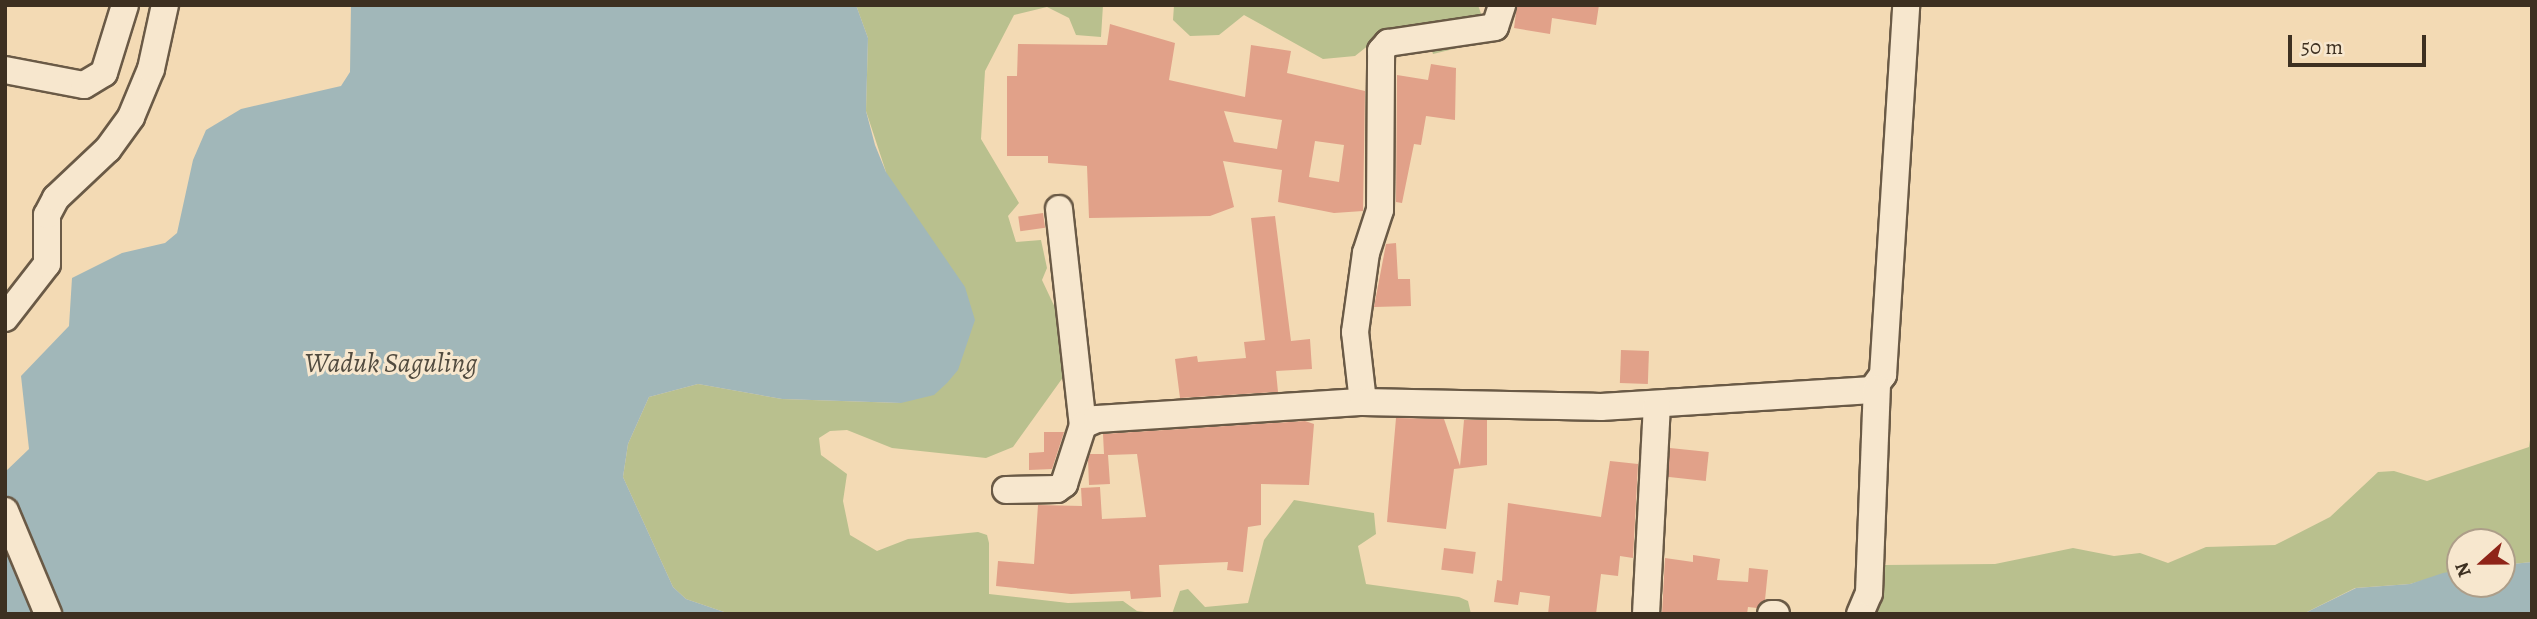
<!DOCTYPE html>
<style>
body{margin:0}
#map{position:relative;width:2537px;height:619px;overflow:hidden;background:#f3dab4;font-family:Alegreya,serif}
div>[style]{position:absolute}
.green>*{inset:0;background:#b9c08e}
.water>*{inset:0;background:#a1b7b9}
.building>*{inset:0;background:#e1a189;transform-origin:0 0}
.roads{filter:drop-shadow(2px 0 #6a5a46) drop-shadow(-2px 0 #6a5a46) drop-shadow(0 2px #6a5a46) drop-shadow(0 -2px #6a5a46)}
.minor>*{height:26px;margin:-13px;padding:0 13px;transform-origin:13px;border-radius:13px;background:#f7e7ce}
span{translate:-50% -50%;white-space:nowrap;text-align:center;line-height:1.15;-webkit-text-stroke:6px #f7e7ce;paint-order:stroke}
.water-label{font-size:28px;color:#514b3f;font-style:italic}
.frame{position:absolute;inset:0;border:7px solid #3d3021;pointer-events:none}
.north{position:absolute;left:2446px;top:528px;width:70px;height:70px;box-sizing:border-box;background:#f7e7ce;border:2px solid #ad9e89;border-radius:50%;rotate:249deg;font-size:19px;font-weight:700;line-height:28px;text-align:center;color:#3d3021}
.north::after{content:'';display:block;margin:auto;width:24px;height:32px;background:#8f2418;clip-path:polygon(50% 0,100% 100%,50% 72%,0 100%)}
.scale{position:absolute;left:2288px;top:35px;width:138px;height:32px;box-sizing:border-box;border:4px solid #3d3021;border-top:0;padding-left:9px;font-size:21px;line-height:24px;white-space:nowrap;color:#3d3021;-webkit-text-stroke:5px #f7e7ce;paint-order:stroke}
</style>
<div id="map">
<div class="green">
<i style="clip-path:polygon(856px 5px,1103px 5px,1101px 37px,1076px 35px,1069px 18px,1047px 7px,1014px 15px,985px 71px,981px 139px,1019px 203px,1008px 216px,1016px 242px,1041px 240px,1047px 268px,1042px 280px,1066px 331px,1064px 376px,1013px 447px,986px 458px,892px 448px,847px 430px,830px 431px,819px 438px,821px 455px,847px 474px,843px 501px,850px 535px,877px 551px,908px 539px,978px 532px,987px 535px,989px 543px,989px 594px,1068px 603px,1123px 601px,1137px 611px,1161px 614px,730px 614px,686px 599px,673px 587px,623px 477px,628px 444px,649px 397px,698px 384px,782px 399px,901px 403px,886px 172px,866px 111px,868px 38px)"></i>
<i style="clip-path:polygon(1174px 5px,1478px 5px,1490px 40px,1433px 54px,1430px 44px,1374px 41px,1355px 56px,1323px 59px,1244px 15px,1219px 35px,1190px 36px,1173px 20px)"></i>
<i style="clip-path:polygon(2532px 426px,2532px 562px,2502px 565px,2502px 542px,2460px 542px,2460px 570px,2410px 584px,2355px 588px,2303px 614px,1873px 614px,1885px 565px,1995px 564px,2073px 548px,2114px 556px,2140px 553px,2168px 563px,2206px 547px,2275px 545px,2330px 517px,2378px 472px,2394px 471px,2427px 481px,2529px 447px)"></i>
<i style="clip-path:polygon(1294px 500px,1374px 513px,1376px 534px,1358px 546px,1366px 584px,1459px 597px,1468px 601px,1471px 614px,1172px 614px,1180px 591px,1188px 589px,1205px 607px,1248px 603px,1264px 540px)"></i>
</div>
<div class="water">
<i style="clip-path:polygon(351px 5px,856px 5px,868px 38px,866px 111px,875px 145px,886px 172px,965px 287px,975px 320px,958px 370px,947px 383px,934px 395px,901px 403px,782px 399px,698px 384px,649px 397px,628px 444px,623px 477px,673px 587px,686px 599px,730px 614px,5px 614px,5px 472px,29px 449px,21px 376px,69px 326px,72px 278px,122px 253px,165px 243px,177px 233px,193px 160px,206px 130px,241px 109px,341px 86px,350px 72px)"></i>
<i style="clip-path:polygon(2532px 562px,2532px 614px,2303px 614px,2356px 588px,2410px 584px,2443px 573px,2460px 570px,2460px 584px,2502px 584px,2502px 565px)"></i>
</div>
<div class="building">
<i style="clip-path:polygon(1517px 5px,1599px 5px,1596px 25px,1552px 18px,1550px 34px,1514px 28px)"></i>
<i style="clip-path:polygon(evenodd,1110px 24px,1175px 43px,1169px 80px,1245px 97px,1251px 45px,1291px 51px,1287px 73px,1365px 91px,1363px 211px,1334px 213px,1278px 202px,1282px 170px,1223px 161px,1234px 207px,1210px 216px,1089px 218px,1087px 166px,1048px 163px,1048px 156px,1007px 156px,1007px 76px,1017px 76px,1018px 44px,1107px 45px,1110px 24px,1224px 111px,1282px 120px,1277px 149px,1234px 142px,1224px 111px,1110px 24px,1315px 141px,1344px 145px,1339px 182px,1309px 177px,1315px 141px)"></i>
<i style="clip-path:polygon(1431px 64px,1456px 68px,1455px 120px,1426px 116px,1421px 145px,1414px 144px,1402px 203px,1396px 202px,1397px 75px,1428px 80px)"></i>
<i style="left:1043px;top:213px;width:15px;height:25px;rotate:82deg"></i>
<i style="clip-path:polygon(1275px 216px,1291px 341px,1310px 339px,1312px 369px,1276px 371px,1278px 392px,1180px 398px,1175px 359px,1197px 356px,1198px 362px,1246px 358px,1244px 342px,1265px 340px,1251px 218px)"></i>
<i style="clip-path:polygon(1396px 243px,1398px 279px,1410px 279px,1411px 306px,1374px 307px,1386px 244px)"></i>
<i style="left:1621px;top:350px;width:28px;height:33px;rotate:2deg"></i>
<i style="clip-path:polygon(1396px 418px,1444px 419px,1460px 466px,1464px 420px,1487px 420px,1487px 465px,1454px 469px,1446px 529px,1387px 522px)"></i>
<i style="clip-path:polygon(1305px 421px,1314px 424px,1309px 485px,1261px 484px,1261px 525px,1248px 527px,1243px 572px,1227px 570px,1228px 562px,1159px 565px,1161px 597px,1131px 599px,1130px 591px,1071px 594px,996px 586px,998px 561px,1034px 564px,1038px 505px,1082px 506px,1081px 488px,1100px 487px,1102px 519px,1146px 517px,1137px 454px,1108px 455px,1110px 484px,1089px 485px,1088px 460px,1090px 454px,1104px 454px,1103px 434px)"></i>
<i style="clip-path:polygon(1044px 432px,1064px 432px,1052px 469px,1029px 470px,1029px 453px,1044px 452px)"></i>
<i style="left:1670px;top:448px;width:39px;height:29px;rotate:6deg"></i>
<i style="clip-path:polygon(1610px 461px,1638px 464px,1633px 558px,1620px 556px,1618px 576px,1601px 574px,1596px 614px,1548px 614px,1550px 596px,1520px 592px,1518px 605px,1494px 602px,1497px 580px,1502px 581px,1508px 503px,1601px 517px)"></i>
<i style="left:1444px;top:548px;width:32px;height:22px;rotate:7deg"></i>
<i style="clip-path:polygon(1693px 555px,1720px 559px,1717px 580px,1748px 582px,1749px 568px,1768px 570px,1765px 600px,1757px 608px,1748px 607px,1747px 614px,1662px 614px,1665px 558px,1693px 562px)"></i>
</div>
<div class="roads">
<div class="minor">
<i style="left:5px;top:70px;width:80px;rotate:10.8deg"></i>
<i style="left:84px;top:85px;width:23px;rotate:-31deg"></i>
<i style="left:104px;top:73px;width:71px;rotate:-72.8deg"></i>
<i style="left:1059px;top:209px;width:217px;rotate:83.7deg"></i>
<i style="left:5px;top:318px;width:68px;rotate:-52.1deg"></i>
<i style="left:47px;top:264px;width:49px;rotate:-90deg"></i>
<i style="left:47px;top:215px;width:19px;rotate:-62deg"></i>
<i style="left:56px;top:198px;width:71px;rotate:-43.3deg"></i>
<i style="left:108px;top:149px;width:39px;rotate:-54deg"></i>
<i style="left:131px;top:117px;width:52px;rotate:-67.4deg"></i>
<i style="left:151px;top:69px;width:66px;rotate:-77.7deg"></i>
<i style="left:1363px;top:402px;width:70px;rotate:-96.5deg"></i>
<i style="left:1355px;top:332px;width:80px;rotate:-82.1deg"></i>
<i style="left:1366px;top:253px;width:45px;rotate:-72deg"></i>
<i style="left:1380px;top:210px;width:159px;rotate:-89.6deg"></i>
<i style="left:1381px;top:51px;width:11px;rotate:-49deg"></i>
<i style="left:1388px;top:43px;width:108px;rotate:-8.5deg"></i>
<i style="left:1495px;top:27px;width:23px;rotate:-72deg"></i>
<i style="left:1006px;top:490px;width:51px;rotate:-1.1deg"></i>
<i style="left:1057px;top:489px;width:9px;rotate:-36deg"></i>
<i style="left:1064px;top:484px;width:62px;rotate:-72.1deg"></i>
<i style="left:1083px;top:425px;width:15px;rotate:-23deg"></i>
<i style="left:1097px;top:419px;width:267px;rotate:-3.7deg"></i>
<i style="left:1363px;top:402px;width:238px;rotate:1.2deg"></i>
<i style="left:1601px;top:407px;width:272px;rotate:-3.6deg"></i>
<i style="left:1872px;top:390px;width:19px;rotate:-54deg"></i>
<i style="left:1883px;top:375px;width:371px;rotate:-86.4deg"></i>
<i style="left:5px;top:511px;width:112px;rotate:67.3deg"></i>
<i style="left:1646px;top:614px;width:210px;rotate:-87deg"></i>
<i style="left:1771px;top:614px;width:5px"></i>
<i style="left:1860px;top:614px;width:23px;rotate:-67deg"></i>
<i style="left:1869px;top:593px;width:205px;rotate:-87.8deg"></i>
</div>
</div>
<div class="water-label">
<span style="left:391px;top:363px">Waduk Saguling</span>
</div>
<div class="frame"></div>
<div class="north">N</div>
<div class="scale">50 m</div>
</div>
